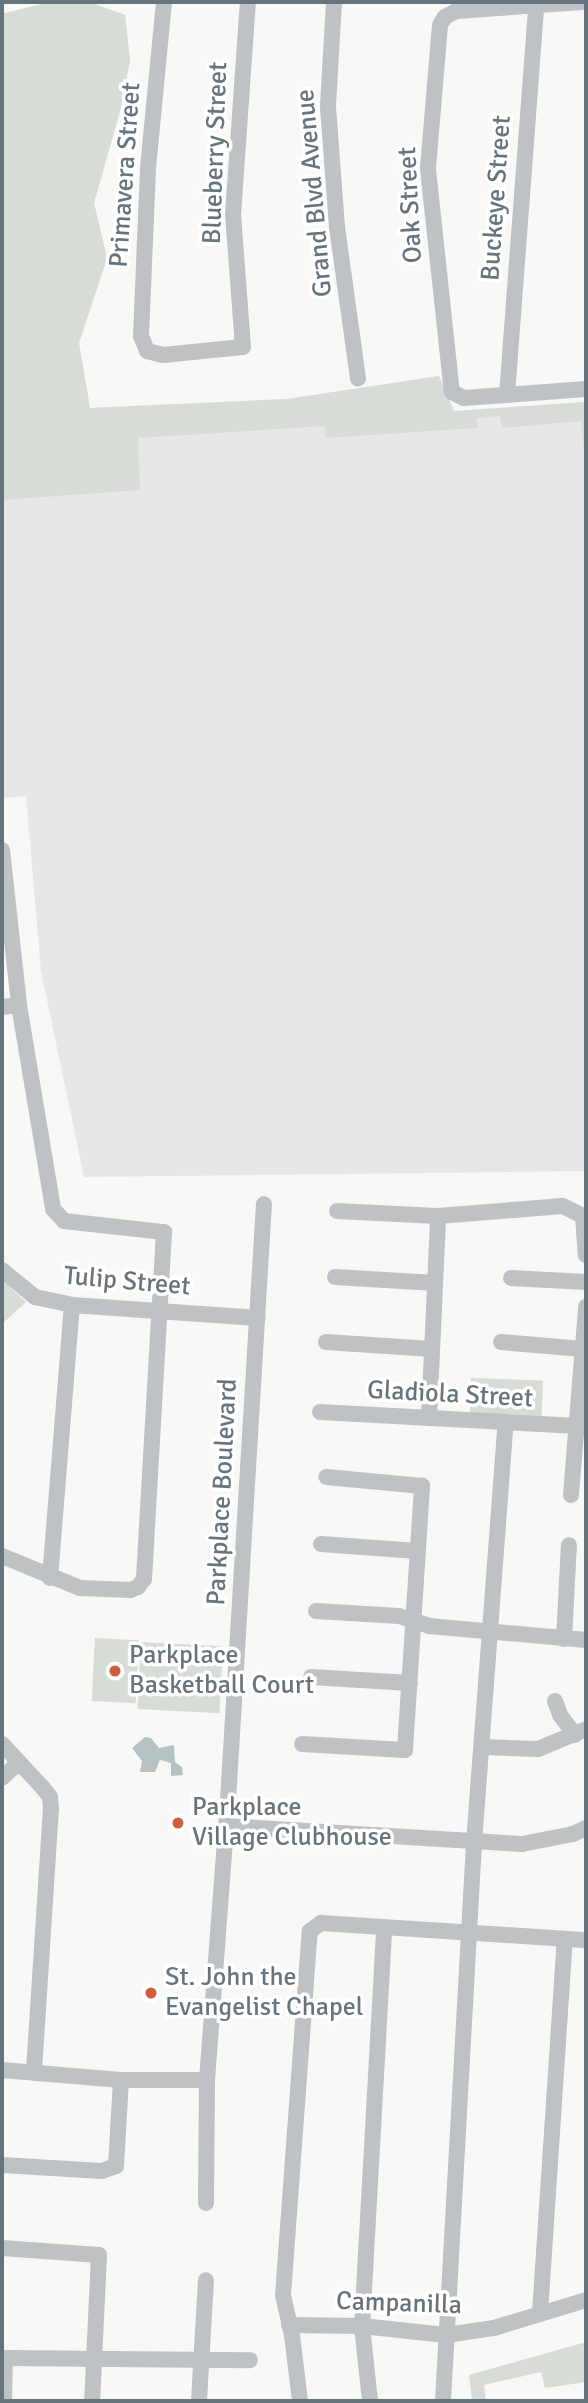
<!DOCTYPE html>
<style>
body{margin:0}
#map{position:relative;width:588px;height:2403px;overflow:hidden;background:#f8f8f6;font-family:Signika,sans-serif}
div>[style]{position:absolute}
.built>*{inset:0;background:#e6e7e6}
.green>*{inset:0;background:#d8dcd6;transform-origin:0 0}
.water>*{inset:0;background:#b7c2c5}
.minor>*{height:16px;margin:-8px;padding:0 8px;transform-origin:8px;border-radius:8px;background:#bec2c5}
.dots>*{width:19px;height:19px;translate:-50% -50%;box-sizing:border-box;border:4px solid #fff;border-radius:50%}
span{translate:-50% -50%;white-space:nowrap;text-align:center;line-height:1.15;-webkit-text-stroke:7px #fff;paint-order:stroke}
.street-label{font-size:26px;color:#66747d}
.poi-label{font-size:26px;color:#66747d}
.left{translate:0 -50%;text-align:left}
.frame{position:absolute;inset:0;border:4px solid #66747d;pointer-events:none}
</style>
<div id="map">
<div class="built">
<i style="clip-path:polygon(50px 2px,89px 2px,125px 15px,130px 61px,120px 111px,94px 203px,107px 258px,79px 343px,90px 408px,287px 399px,439px 376px,454px 411px,586px 402px,586px 1171px,84px 1177px,41px 971px,26px 796px,2px 798px,2px 14px)"></i>
</div>
<div class="green">
<i style="clip-path:polygon(50px 2px,89px 2px,125px 15px,130px 61px,120px 111px,94px 203px,107px 258px,79px 343px,90px 408px,287px 399px,439px 376px,454px 411px,586px 402px,586px 470px,581px 421px,502px 428px,500px 416px,477px 418px,477px 428px,326px 438px,325px 426px,138px 438px,140px 490px,2px 500px,2px 14px)"></i>
<i style="clip-path:polygon(2px 1280px,26px 1302px,2px 1324px)"></i>
<i style="left:471px;top:1378px;width:72px;height:36px;rotate:2deg"></i>
<i style="left:95px;top:1638px;width:44px;height:63px;rotate:3deg"></i>
<i style="left:141px;top:1642px;width:82px;height:67px;rotate:3deg"></i>
<i style="clip-path:polygon(586px 2342px,586px 2382px,545px 2388px,541px 2372px,484px 2385px,486px 2401px,472px 2401px,469px 2375px)"></i>
</div>
<div class="water">
<i style="clip-path:polygon(145px 1737px,151px 1738px,159px 1748px,174px 1745px,175px 1762px,182px 1767px,183px 1775px,171px 1776px,171px 1763px,160px 1760px,155px 1772px,140px 1772px,142px 1761px,132px 1748px)"></i>
</div>
<div class="minor">
<i style="left:164px;top:2px;width:168px;rotate:95.5deg"></i>
<i style="left:148px;top:169px;width:167px;rotate:92.4deg"></i>
<i style="left:141px;top:336px;width:16px;rotate:68deg"></i>
<i style="left:147px;top:351px;width:16px;rotate:14deg"></i>
<i style="left:163px;top:355px;width:80px;rotate:-5.7deg"></i>
<i style="left:243px;top:347px;width:132px;rotate:-94.3deg"></i>
<i style="left:233px;top:215px;width:214px;rotate:-86deg"></i>
<i style="left:334px;top:2px;width:105px;rotate:93.3deg"></i>
<i style="left:328px;top:107px;width:120px;rotate:85.7deg"></i>
<i style="left:337px;top:227px;width:153px;rotate:82.1deg"></i>
<i style="left:582px;top:2px;width:126px;rotate:175.9deg"></i>
<i style="left:456px;top:11px;width:13px;rotate:151deg"></i>
<i style="left:445px;top:17px;width:9px;rotate:122deg"></i>
<i style="left:440px;top:25px;width:144px;rotate:94.8deg"></i>
<i style="left:428px;top:169px;width:224px;rotate:83.9deg"></i>
<i style="left:452px;top:392px;width:13px;rotate:27deg"></i>
<i style="left:464px;top:398px;width:122px;rotate:-4.2deg"></i>
<i style="left:507px;top:395px;width:391px;rotate:-85.7deg"></i>
<i style="left:2px;top:850px;width:156px;rotate:83.7deg"></i>
<i style="left:19px;top:1005px;width:207px;rotate:80.5deg"></i>
<i style="left:53px;top:1209px;width:16px;rotate:47deg"></i>
<i style="left:64px;top:1221px;width:101px;rotate:6.3deg"></i>
<i style="left:164px;top:1232px;width:348px;rotate:93.3deg"></i>
<i style="left:144px;top:1579px;width:10px;rotate:127deg"></i>
<i style="left:138px;top:1587px;width:9px;rotate:159deg"></i>
<i style="left:130px;top:1590px;width:50px;rotate:-177.7deg"></i>
<i style="left:80px;top:1588px;width:84px;rotate:-157.7deg"></i>
<i style="left:2px;top:1007px;width:17px;rotate:-7deg"></i>
<i style="left:337px;top:1211px;width:101px;rotate:2.8deg"></i>
<i style="left:438px;top:1216px;width:125px;rotate:-4.6deg"></i>
<i style="left:563px;top:1206px;width:22px;rotate:27deg"></i>
<i style="left:583px;top:1216px;width:39px;rotate:86deg"></i>
<i style="left:2px;top:1270px;width:43px;rotate:39.3deg"></i>
<i style="left:35px;top:1297px;width:38px;rotate:12deg"></i>
<i style="left:72px;top:1305px;width:186px;rotate:4deg"></i>
<i style="left:335px;top:1277px;width:100px;rotate:3.4deg"></i>
<i style="left:511px;top:1278px;width:75px;rotate:3.1deg"></i>
<i style="left:326px;top:1342px;width:106px;rotate:3.8deg"></i>
<i style="left:501px;top:1342px;width:82px;rotate:4.9deg"></i>
<i style="left:320px;top:1412px;width:257px;rotate:3.1deg"></i>
<i style="left:429px;top:1418px;width:202px;rotate:-87.4deg"></i>
<i style="left:571px;top:1495px;width:189px;rotate:-85.4deg"></i>
<i style="left:321px;top:1544px;width:96px;rotate:4.2deg"></i>
<i style="left:50px;top:1578px;width:274px;rotate:-85.4deg"></i>
<i style="left:316px;top:1611px;width:83px;rotate:3.4deg"></i>
<i style="left:399px;top:1616px;width:32px;rotate:18deg"></i>
<i style="left:429px;top:1626px;width:158px;rotate:5.1deg"></i>
<i style="left:564px;top:1639px;width:94px;rotate:-87deg"></i>
<i style="left:311px;top:1677px;width:99px;rotate:3.5deg"></i>
<i style="left:555px;top:1701px;width:15px;rotate:70deg"></i>
<i style="left:560px;top:1715px;width:25px;rotate:53deg"></i>
<i style="left:2px;top:1744px;width:60px;rotate:47deg"></i>
<i style="left:43px;top:1788px;width:11px;rotate:52deg"></i>
<i style="left:50px;top:1797px;width:11px;rotate:85deg"></i>
<i style="left:51px;top:1808px;width:265px;rotate:93.7deg"></i>
<i style="left:302px;top:1744px;width:103px;rotate:3.3deg"></i>
<i style="left:405px;top:1750px;width:265px;rotate:-86.3deg"></i>
<i style="left:422px;top:1486px;width:96px;rotate:-174.6deg"></i>
<i style="left:482px;top:1747px;width:56px;rotate:2deg"></i>
<i style="left:538px;top:1749px;width:52px;rotate:-22.6deg"></i>
<i style="left:2px;top:1778px;width:23px;rotate:-43deg"></i>
<i style="left:227px;top:1826px;width:296px;rotate:3.5deg"></i>
<i style="left:522px;top:1844px;width:52px;rotate:-11.1deg"></i>
<i style="left:573px;top:1834px;width:14px;rotate:-25deg"></i>
<i style="left:2px;top:2070px;width:119px;rotate:4.8deg"></i>
<i style="left:121px;top:2080px;width:86px"></i>
<i style="left:2px;top:2165px;width:100px;rotate:3.4deg"></i>
<i style="left:102px;top:2171px;width:15px;rotate:-20deg"></i>
<i style="left:116px;top:2166px;width:86px;rotate:-86.7deg"></i>
<i style="left:206px;top:2203px;width:123px;rotate:-89.5deg"></i>
<i style="left:207px;top:2080px;width:264px;rotate:-85.7deg"></i>
<i style="left:227px;top:1817px;width:614px;rotate:-86.55deg"></i>
<i style="left:2px;top:2248px;width:97px;rotate:4.1deg"></i>
<i style="left:99px;top:2255px;width:146px;rotate:92.7deg"></i>
<i style="left:540px;top:2313px;width:375px;rotate:-86.2deg"></i>
<i style="left:289px;top:2325px;width:73px;rotate:0.8deg"></i>
<i style="left:362px;top:2326px;width:84px;rotate:6.1deg"></i>
<i style="left:446px;top:2335px;width:49px;rotate:-8.3deg"></i>
<i style="left:494px;top:2328px;width:96px;rotate:-16.9deg"></i>
<i style="left:2px;top:2358px;width:248px;rotate:0.5deg"></i>
<i style="left:4px;top:2401px;width:43px;rotate:-88.7deg"></i>
<i style="left:199px;top:2401px;width:121px;rotate:-86.7deg"></i>
<i style="left:300px;top:2401px;width:66px;rotate:-96.9deg"></i>
<i style="left:292px;top:2335px;width:41px;rotate:-102.7deg"></i>
<i style="left:283px;top:2295px;width:365px;rotate:-85.8deg"></i>
<i style="left:310px;top:1931px;width:14px;rotate:-36deg"></i>
<i style="left:321px;top:1923px;width:266px;rotate:3.7deg"></i>
<i style="left:370px;top:2401px;width:75px;rotate:-96.1deg"></i>
<i style="left:362px;top:2326px;width:399px;rotate:-86.8deg"></i>
<i style="left:443px;top:2401px;width:559px;rotate:-86.82deg"></i>
<i style="left:474px;top:1843px;width:422px;rotate:-85.7deg"></i>
</div>
<div class="dots">
<i style="left:115px;top:1671px;background:#cd5e42"></i>
<i style="left:178px;top:1823px;background:#cd5e42"></i>
<i style="left:151px;top:1993px;background:#cd5e42"></i>
</div>
<div class="street-label">
<span style="left:216px;top:153px;rotate:-88deg">Blueberry Street</span>
<span style="left:126px;top:175px;rotate:-86deg">Primavera Street</span>
<span style="left:315px;top:193px;rotate:-95deg">Grand Blvd Avenue</span>
<span style="left:497px;top:198px;rotate:-86deg">Buckeye Street</span>
<span style="left:411px;top:205px;rotate:-93deg">Oak Street</span>
<span style="left:127px;top:1282px;rotate:5deg">Tulip Street</span>
<span style="left:450px;top:1395px;rotate:3deg">Gladiola Street</span>
<span style="left:223px;top:1492px;rotate:-87deg">Parkplace Boulevard</span>
<span style="left:399px;top:2304px;rotate:2deg">Campanilla</span>
</div>
<div class="poi-label">
<span class="left" style="left:129px;top:1671px">Parkplace<br>Basketball Court</span>
<span class="left" style="left:192px;top:1823px">Parkplace<br>Village Clubhouse</span>
<span class="left" style="left:165px;top:1993px">St. John the<br>Evangelist Chapel</span>
</div>
<div class="frame"></div>
</div>
